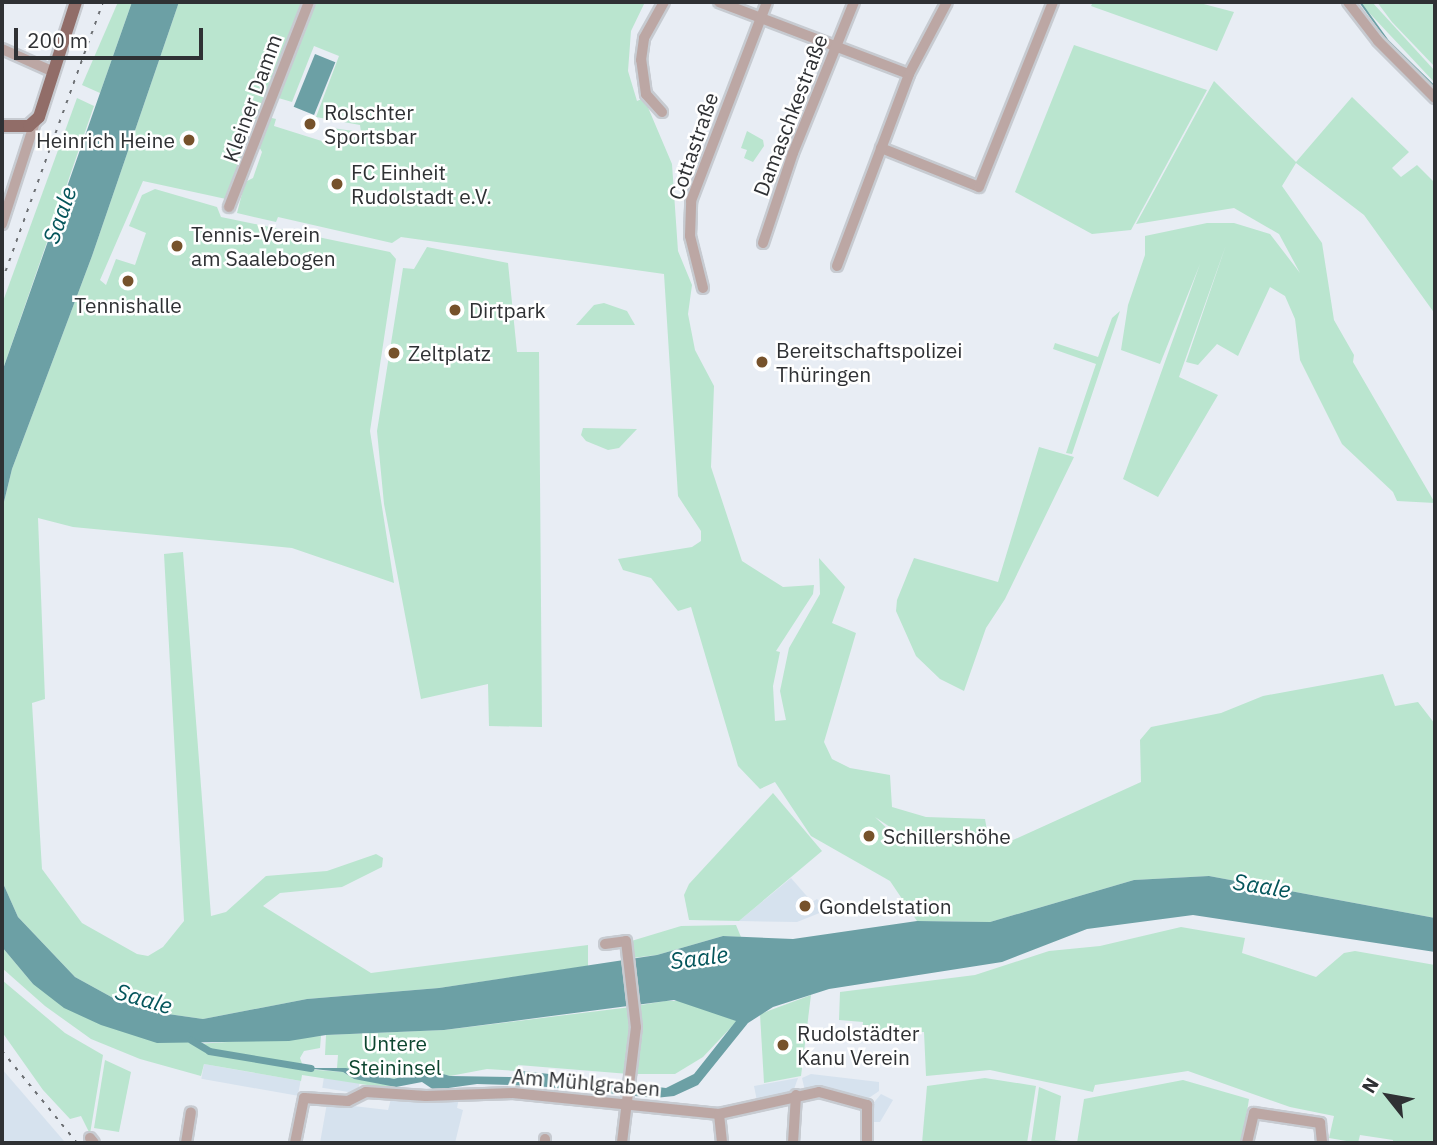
<!DOCTYPE html>
<meta charset="utf-8">
<style>
body{margin:0}
#map{position:relative;width:1437px;height:1145px;overflow:hidden;background:#e8edf4;font-family:"IBM Plex Sans",sans-serif}
div>[style]{position:absolute}
.built>*{inset:0;background:#d6e2ee;transform-origin:0 0}
.green>*{inset:0;background:#bae5cf}
.water>*{inset:0;background:#6ca0a5;transform-origin:0 0}
.stream>*{height:2px;margin:-1px;padding:0 1px;transform-origin:1px;border-radius:1px;background:#6ca0a5}
.canal>*{height:7px;margin:-3.5px;padding:0 3.5px;transform-origin:3.5px;border-radius:3.5px;background:#6ca0a5}
.roads{filter:drop-shadow(2px 0 #c7cbd1) drop-shadow(-2px 0 #c7cbd1) drop-shadow(0 2px #c7cbd1) drop-shadow(0 -2px #c7cbd1)}
.minor>*{height:10px;margin:-5px;padding:0 5px;transform-origin:5px;border-radius:5px;background:#bca7a4}
.major>*{height:12px;margin:-6px;padding:0 6px;transform-origin:6px;border-radius:6px;background:#916d68}
.rail>*{height:2px;margin-top:-1px;transform-origin:0;background:repeating-linear-gradient(90deg,#6c6f73 0 3.5px,transparent 0 10.5px)}
.dots>*{width:19px;height:19px;translate:-50% -50%;box-sizing:border-box;border:4px solid #fff;border-radius:50%}
span{translate:-50% -50%;white-space:nowrap;text-align:center;line-height:1.15;-webkit-text-stroke:5px #fff;paint-order:stroke}
.street-label{font-size:21px;color:#2f3134}
.poi-label{font-size:21px;color:#2f3134}
.left{translate:0 -50%;text-align:left}
.right{translate:-100% -50%;text-align:right}
.park-label{font-size:21px;color:#0d4630}
.water-label{font-size:23px;color:#04555b;font-style:italic}
.frame{position:absolute;inset:0;border:4px solid #2f3134;pointer-events:none}
.north{position:absolute;left:1353px;top:1061px;width:70px;height:70px;-webkit-text-stroke:5px #fff;paint-order:stroke;rotate:301deg;font-size:19px;font-weight:700;line-height:28px;text-align:center;color:#2f3134}
.north::after{content:'';display:block;margin:auto;width:24px;height:32px;background:#2f3134;clip-path:polygon(50% 0,100% 100%,50% 72%,0 100%)}
.scale{position:absolute;left:14px;top:28px;width:189px;height:32px;box-sizing:border-box;border:4px solid #2f3134;border-top:0;padding-left:9px;font-size:21px;line-height:24px;white-space:nowrap;color:#2f3134;-webkit-text-stroke:5px #fff;paint-order:stroke}
</style>
<div id="map">
<div class="built">
<i style="clip-path:polygon(791px 878px,812px 902px,817px 899px,827px 910px,797px 922px,739px 921px)"></i>
<i style="left:204px;top:1064px;width:98px;height:15px;rotate:10deg"></i>
<i style="clip-path:polygon(2px 1069px,64px 1141px,62px 1143px,2px 1143px)"></i>
<i style="clip-path:polygon(811px 1074px,879px 1082px,879px 1091px,866px 1100px,805px 1091px,802px 1078px)"></i>
<i style="left:324px;top:1077px;width:36px;height:11px;rotate:9deg"></i>
<i style="clip-path:polygon(798px 1078px,793px 1092px,757px 1101px,754px 1086px)"></i>
<i style="clip-path:polygon(881px 1094px,893px 1100px,880px 1122px,873px 1122px,871px 1106px)"></i>
<i style="clip-path:polygon(392px 1095px,459px 1098px,457px 1108px,463px 1110px,455px 1143px,320px 1143px,327px 1103px,388px 1110px)"></i>
</div>
<div class="green">
<i style="clip-path:polygon(118px 2px,132px 2px,100px 93px,82px 85px)"></i>
<i style="clip-path:polygon(179px 2px,306px 2px,226px 199px,143px 181px,100px 280px,106px 285px,116px 259px,135px 265px,146px 233px,129px 226px,142px 195px,155px 189px,217px 207px,221px 217px,390px 252px,396px 259px,370px 431px,394px 583px,292px 548px,73px 527px,38px 518px,45px 699px,32px 703px,42px 869px,82px 923px,137px 954px,148px 956px,163px 947px,184px 921px,164px 554px,183px 552px,211px 916px,226px 912px,266px 876px,327px 871px,376px 854px,383px 858px,382px 867px,342px 887px,280px 893px,263px 906px,371px 973px,588px 945px,588px 966px,439px 988px,307px 999px,203px 1019px,154px 1012px,115px 999px,75px 977px,18px 917px,2px 881px,2px 510px,12px 469px,92px 256px)"></i>
<i style="clip-path:polygon(314px 2px,645px 2px,631px 31px,628px 71px,637px 101px,644px 98px,672px 164px,678px 251px,692px 285px,688px 314px,695px 350px,714px 386px,711px 467px,742px 561px,783px 587px,814px 585px,813px 594px,776px 651px,780px 652px,773px 686px,775px 721px,786px 720px,780px 691px,789px 648px,820px 594px,819px 558px,845px 587px,832px 623px,856px 633px,824px 742px,832px 759px,850px 768px,890px 775px,892px 807px,926px 817px,985px 819px,988px 836px,983px 842px,940px 840px,896px 831px,875px 817px,892px 833px,940px 842px,983px 845px,989px 838px,1013px 840px,1141px 782px,1140px 740px,1151px 727px,1221px 713px,1263px 696px,1383px 674px,1395px 706px,1418px 702px,1435px 724px,1435px 918px,1209px 876px,1134px 880px,990px 922px,917px 921px,890px 881px,811px 836px,775px 782px,760px 789px,738px 766px,691px 607px,678px 611px,651px 578px,623px 570px,618px 559px,692px 547px,701px 541px,701px 531px,678px 496px,664px 274px,401px 237px,392px 243px,278px 217px,276px 222px,237px 213px,245px 182px,253px 178px,262px 152px,258px 145px,268px 117px,276px 119px,274px 126px,328px 143px,332px 128px,361px 132px,360px 125px,316px 117px,339px 56px,314px 46px,292px 102px,275px 97px)"></i>
<i style="clip-path:polygon(1093px 2px,1196px 2px,1234px 12px,1217px 51px,1091px 6px)"></i>
<i style="clip-path:polygon(1359px 2px,1372px 2px,1435px 71px,1435px 83px)"></i>
<i style="clip-path:polygon(1377px 2px,1435px 2px,1435px 67px,1392px 22px)"></i>
<i style="clip-path:polygon(1074px 45px,1207px 90px,1131px 230px,1092px 234px,1015px 192px)"></i>
<i style="clip-path:polygon(1214px 81px,1296px 162px,1352px 97px,1409px 152px,1392px 168px,1401px 177px,1417px 165px,1435px 183px,1435px 314px,1364px 215px,1296px 163px,1282px 186px,1322px 243px,1334px 320px,1354px 355px,1353px 362px,1435px 503px,1397px 501px,1393px 492px,1342px 444px,1300px 360px,1295px 319px,1285px 296px,1270px 287px,1238px 356px,1217px 344px,1198px 365px,1186px 362px,1226px 245px,1179px 377px,1218px 395px,1158px 497px,1123px 479px,1200px 264px,1160px 364px,1121px 350px,1128px 305px,1145px 255px,1145px 236px,1207px 223px,1234px 223px,1270px 234px,1300px 273px,1279px 234px,1234px 208px,1136px 224px)"></i>
<i style="clip-path:polygon(77px 98px,94px 106px,2px 372px,2px 304px)"></i>
<i style="clip-path:polygon(747px 131px,763px 140px,764px 146px,753px 162px,744px 158px,747px 150px,741px 148px)"></i>
<i style="clip-path:polygon(427px 247px,508px 263px,517px 352px,539px 352px,542px 727px,489px 726px,488px 684px,421px 699px,384px 504px,377px 431px,403px 268px,414px 269px)"></i>
<i style="clip-path:polygon(604px 303px,627px 311px,635px 325px,576px 325px,594px 305px)"></i>
<i style="clip-path:polygon(1120px 311px,1072px 454px,1066px 453px,1096px 364px,1053px 349px,1055px 343px,1098px 357px,1112px 318px)"></i>
<i style="clip-path:polygon(583px 428px,637px 429px,619px 448px,608px 450px,586px 441px,581px 435px)"></i>
<i style="clip-path:polygon(1039px 447px,1074px 457px,1005px 599px,986px 628px,964px 691px,940px 679px,916px 656px,896px 611px,897px 600px,914px 558px,998px 582px)"></i>
<i style="clip-path:polygon(773px 793px,822px 851px,739px 921px,689px 920px,684px 895px,689px 884px)"></i>
<i style="clip-path:polygon(736px 925px,741px 937px,723px 936px,657px 955px,632px 958px,628px 942px,681px 926px)"></i>
<i style="clip-path:polygon(1181px 927px,1245px 938px,1242px 953px,1316px 977px,1344px 953px,1355px 951px,1435px 965px,1435px 1143px,1393px 1143px,1393px 1140px,1360px 1135px,1358px 1143px,1329px 1138px,1334px 1116px,1290px 1107px,1188px 1071px,1095px 1085px,1093px 1092px,990px 1070px,926px 1076px,924px 1032px,862px 1032px,863px 1022px,839px 1020px,840px 992px,975px 975px,1049px 951px,1100px 946px)"></i>
<i style="clip-path:polygon(2px 947px,33px 984px,196px 1044px,321px 1036px,320px 1048px,304px 1051px,300px 1058px,304px 1069px,343px 1072px,354px 1079px,388px 1083px,400px 1090px,302px 1075px,301px 1081px,204px 1064px,201px 1076px,140px 1059px,91px 1039px,45px 1006px,2px 968px)"></i>
<i style="clip-path:polygon(2px 980px,65px 1033px,103px 1055px,90px 1134px,81px 1116px,70px 1119px,43px 1090px,2px 1032px)"></i>
<i style="clip-path:polygon(811px 995px,801px 1076px,764px 1083px,760px 1014px)"></i>
<i style="clip-path:polygon(665px 1001px,683px 1001px,737px 1021px,703px 1057px,675px 1074px,635px 1074px,641px 1005px)"></i>
<i style="clip-path:polygon(631px 1007px,629px 1074px,518px 1065px,517px 1071px,487px 1069px,450px 1076px,426px 1070px,394px 1079px,337px 1068px,338px 1055px,325px 1055px,326px 1035px,444px 1030px)"></i>
<i style="clip-path:polygon(105px 1060px,131px 1072px,119px 1132px,94px 1128px)"></i>
<i style="clip-path:polygon(985px 1078px,1036px 1086px,1027px 1143px,922px 1143px,927px 1086px)"></i>
<i style="clip-path:polygon(1183px 1080px,1249px 1099px,1242px 1143px,1031px 1143px,1039px 1087px,1061px 1096px,1055px 1140px,1077px 1143px,1084px 1099px)"></i>
</div>
<div class="water">
<i style="clip-path:polygon(132px 2px,179px 2px,92px 256px,12px 469px,2px 510px,2px 372px)"></i>
<i style="left:315px;top:54px;width:22px;height:57px;rotate:22deg"></i>
<i style="clip-path:polygon(1209px 876px,1435px 918px,1435px 952px,1193px 915px,1087px 929px,1002px 962px,829px 989px,773px 1007px,748px 1023px,698px 1085px,674px 1096px,655px 1098px,537px 1086px,477px 1084px,434px 1090px,422px 1082px,396px 1087px,354px 1079px,343px 1072px,303px 1068px,346px 1068px,394px 1079px,426px 1069px,450px 1076px,514px 1077px,524px 1071px,666px 1088px,694px 1074px,736px 1021px,674px 1000px,444px 1030px,326px 1035px,289px 1041px,157px 1043px,101px 1025px,64px 1008px,33px 984px,2px 947px,2px 881px,18px 917px,75px 977px,115px 999px,154px 1012px,203px 1019px,307px 999px,439px 988px,657px 955px,723px 936px,793px 939px,917px 921px,990px 922px,1134px 880px)"></i>
</div>
<div class="stream">
<i style="left:1360px;top:2px;width:48px;rotate:54.3deg"></i>
<i style="left:1388px;top:41px;width:66px;rotate:44.4deg"></i>
</div>
<div class="canal">
<i style="left:191px;top:1040px;width:21px;rotate:31deg"></i>
<i style="left:209px;top:1051px;width:103px;rotate:9.5deg"></i>
</div>
<div class="roads">
<div class="minor">
<i style="left:719px;top:2px;width:203px;rotate:20.8deg"></i>
<i style="left:1348px;top:2px;width:49px;rotate:52.4deg"></i>
<i style="left:1378px;top:41px;width:81px;rotate:45deg"></i>
<i style="left:2px;top:49px;width:57px;rotate:23.9deg"></i>
<i style="left:662px;top:112px;width:24px;rotate:-132deg"></i>
<i style="left:646px;top:94px;width:34px;rotate:-98deg"></i>
<i style="left:641px;top:60px;width:22px;rotate:-82deg"></i>
<i style="left:644px;top:38px;width:41px;rotate:-60.9deg"></i>
<i style="left:881px;top:148px;width:105px;rotate:21.7deg"></i>
<i style="left:979px;top:187px;width:199px;rotate:-68.2deg"></i>
<i style="left:229px;top:207px;width:220px;rotate:-68.7deg"></i>
<i style="left:2px;top:224px;width:107px;rotate:-72.1deg"></i>
<i style="left:763px;top:243px;width:95px;rotate:-71.6deg"></i>
<i style="left:793px;top:153px;width:163px;rotate:-68deg"></i>
<i style="left:837px;top:266px;width:205px;rotate:-69.4deg"></i>
<i style="left:909px;top:74px;width:81px;rotate:-62.2deg"></i>
<i style="left:703px;top:288px;width:54px;rotate:-104deg"></i>
<i style="left:690px;top:236px;width:35px;rotate:-88deg"></i>
<i style="left:691px;top:201px;width:213px;rotate:-69.1deg"></i>
<i style="left:605px;top:944px;width:21px;rotate:-8deg"></i>
<i style="left:626px;top:941px;width:87px;rotate:83.4deg"></i>
<i style="left:636px;top:1027px;width:117px;rotate:96.9deg"></i>
<i style="left:719px;top:1114px;width:29px;rotate:84deg"></i>
<i style="left:90px;top:1138px;width:6px;rotate:51deg"></i>
<i style="left:186px;top:1143px;width:31px;rotate:-81deg"></i>
<i style="left:295px;top:1143px;width:46px;rotate:-78.7deg"></i>
<i style="left:304px;top:1098px;width:44px;rotate:3.9deg"></i>
<i style="left:348px;top:1101px;width:20px;rotate:-27deg"></i>
<i style="left:366px;top:1092px;width:60px;rotate:3.8deg"></i>
<i style="left:426px;top:1096px;width:87px;rotate:-2deg"></i>
<i style="left:513px;top:1093px;width:207px;rotate:5.8deg"></i>
<i style="left:719px;top:1114px;width:102px;rotate:-12.4deg"></i>
<i style="left:819px;top:1092px;width:50px;rotate:15.2deg"></i>
<i style="left:867px;top:1105px;width:38px;rotate:90deg"></i>
<i style="left:545px;top:1143px;width:4px;rotate:-90deg"></i>
<i style="left:793px;top:1143px;width:48px;rotate:-86.4deg"></i>
<i style="left:1247px;top:1143px;width:31px;rotate:-77deg"></i>
<i style="left:1254px;top:1113px;width:67px;rotate:8.6deg"></i>
<i style="left:1320px;top:1123px;width:20px;rotate:84deg"></i>
</div>
<div class="major">
<i style="left:2px;top:126px;width:27px"></i>
<i style="left:29px;top:126px;width:13px;rotate:-42deg"></i>
<i style="left:39px;top:117px;width:121px;rotate:-72.2deg"></i>
</div>
</div>
<div class="rail">
<i style="left:2px;top:281px;width:297px;rotate:-70.1deg"></i>
<i style="left:2px;top:1051px;width:119px;rotate:50.8deg"></i>
</div>
<div class="dots">
<i style="left:310px;top:124px;background:#76522b"></i>
<i style="left:189px;top:140px;background:#76522b"></i>
<i style="left:337px;top:184px;background:#76522b"></i>
<i style="left:177px;top:246px;background:#76522b"></i>
<i style="left:128px;top:281px;background:#76522b"></i>
<i style="left:455px;top:310px;background:#76522b"></i>
<i style="left:394px;top:353px;background:#76522b"></i>
<i style="left:762px;top:362px;background:#76522b"></i>
<i style="left:869px;top:836px;background:#76522b"></i>
<i style="left:805px;top:906px;background:#76522b"></i>
<i style="left:783px;top:1045px;background:#76522b"></i>
</div>
<div class="street-label">
<span style="left:252px;top:98px;rotate:-70deg">Kleiner Damm</span>
<span style="left:790px;top:115px;rotate:-69deg">Damaschkestraße</span>
<span style="left:693px;top:146px;rotate:-71deg">Cottastraße</span>
<span style="left:586px;top:1082px;rotate:5deg">Am Mühlgraben</span>
</div>
<div class="poi-label">
<span class="left" style="left:324px;top:124px">Rolschter<br>Sportsbar</span>
<span class="right" style="left:175px;top:140px">Heinrich Heine</span>
<span class="left" style="left:351px;top:184px">FC Einheit<br>Rudolstadt e.V.</span>
<span class="left" style="left:191px;top:246px">Tennis-Verein<br>am Saalebogen</span>
<span style="left:128px;top:305px">Tennishalle</span>
<span class="left" style="left:469px;top:310px">Dirtpark</span>
<span class="left" style="left:776px;top:362px">Bereitschaftspolizei<br>Thüringen</span>
<span class="left" style="left:408px;top:353px">Zeltplatz</span>
<span class="left" style="left:883px;top:836px">Schillershöhe</span>
<span class="left" style="left:819px;top:906px">Gondelstation</span>
<span class="left" style="left:797px;top:1045px">Rudolstädter<br>Kanu Verein</span>
</div>
<div class="park-label">
<span style="left:395px;top:1055px">Untere<br>Steininsel</span>
</div>
<div class="water-label">
<span style="left:59px;top:215px;rotate:-71deg">Saale</span>
<span style="left:1262px;top:885px;rotate:9deg">Saale</span>
<span style="left:699px;top:957px;rotate:-7deg">Saale</span>
<span style="left:144px;top:998px;rotate:16deg">Saale</span>
</div>
<div class="frame"></div>
<div class="north">N</div>
<div class="scale">200 m</div>
</div>
